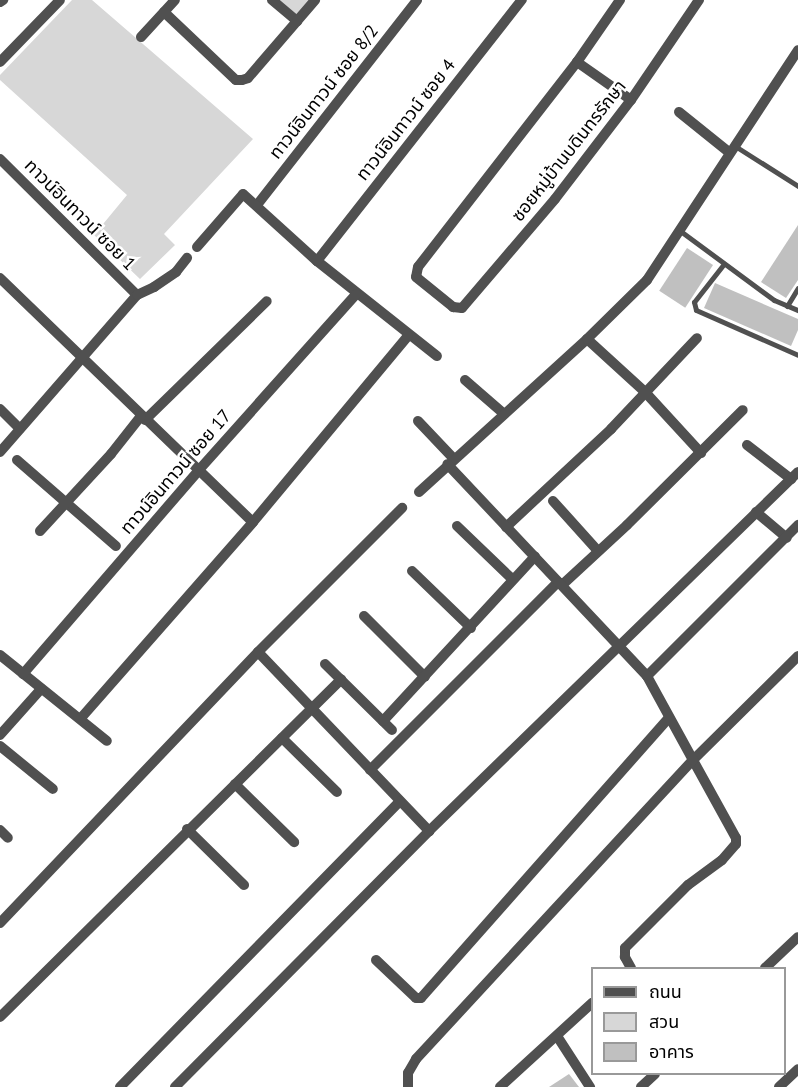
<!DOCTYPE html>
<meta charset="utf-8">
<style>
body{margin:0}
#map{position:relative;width:798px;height:1087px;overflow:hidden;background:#fff;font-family:"PT Sans","Noto Sans Thai",sans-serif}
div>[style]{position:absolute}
.green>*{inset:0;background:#d7d7d7}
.building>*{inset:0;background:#c0c0c0;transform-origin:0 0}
.service>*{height:5px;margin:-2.5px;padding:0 2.5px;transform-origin:2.5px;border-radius:2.5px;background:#505050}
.minor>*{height:10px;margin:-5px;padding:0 5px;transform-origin:5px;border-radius:5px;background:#505050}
span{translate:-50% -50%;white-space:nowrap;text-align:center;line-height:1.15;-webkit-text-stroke:5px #fff;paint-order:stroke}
.street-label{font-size:18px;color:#000}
.legend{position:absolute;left:591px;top:967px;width:195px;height:108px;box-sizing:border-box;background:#fff;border:2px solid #999;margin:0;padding:8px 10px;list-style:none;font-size:18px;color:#000}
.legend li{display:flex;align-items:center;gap:12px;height:30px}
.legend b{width:30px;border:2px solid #999}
</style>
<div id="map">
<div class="green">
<i style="clip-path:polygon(72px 0,92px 0,253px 139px,164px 234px,175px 245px,140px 279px,94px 235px,127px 195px,0 80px,0 75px)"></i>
<i style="clip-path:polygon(278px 0,312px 0,297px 17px)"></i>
</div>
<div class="building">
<i style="clip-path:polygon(798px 225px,798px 280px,786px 298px,761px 282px)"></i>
<i style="left:687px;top:248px;width:31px;height:51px;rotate:33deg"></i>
<i style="clip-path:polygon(715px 283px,798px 319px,798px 330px,791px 346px,704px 308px)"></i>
<i style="clip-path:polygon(569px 1074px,579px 1087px,549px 1087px)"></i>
</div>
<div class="service">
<i style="left:735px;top:146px;width:75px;rotate:32.4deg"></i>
<i style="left:679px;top:230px;width:118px;rotate:36.4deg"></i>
<i style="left:774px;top:300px;width:26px;rotate:23deg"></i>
<i style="left:723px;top:265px;width:47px;rotate:128.1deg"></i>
<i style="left:694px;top:302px;width:8px;rotate:76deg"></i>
<i style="left:696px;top:310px;width:111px;rotate:23.8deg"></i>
<i style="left:787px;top:306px;width:21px;rotate:-59deg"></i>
</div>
<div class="minor">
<i style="left:272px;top:0;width:33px;rotate:40deg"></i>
<i style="left:620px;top:0;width:75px;rotate:124.7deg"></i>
<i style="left:577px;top:62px;width:259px;rotate:127.8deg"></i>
<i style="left:418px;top:267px;width:10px;rotate:101deg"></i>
<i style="left:416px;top:277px;width:48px;rotate:39deg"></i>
<i style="left:453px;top:307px;width:9px;rotate:6deg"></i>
<i style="left:462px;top:308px;width:143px;rotate:-49.5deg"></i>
<i style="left:555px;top:199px;width:125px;rotate:-52.5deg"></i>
<i style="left:631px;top:100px;width:121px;rotate:-55.8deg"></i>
<i style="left:0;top:2px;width:4px;rotate:-34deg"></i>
<i style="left:164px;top:12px;width:99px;rotate:43.4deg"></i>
<i style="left:236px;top:80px;width:6px"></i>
<i style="left:242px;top:80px;width:6px;rotate:-18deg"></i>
<i style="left:248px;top:78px;width:103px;rotate:-49.3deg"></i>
<i style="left:141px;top:37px;width:50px;rotate:-47.4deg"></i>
<i style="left:0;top:62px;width:86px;rotate:-45.9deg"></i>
<i style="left:577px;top:62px;width:66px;rotate:35.1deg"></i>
<i style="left:679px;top:112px;width:65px;rotate:38.8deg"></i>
<i style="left:0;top:159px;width:193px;rotate:44.8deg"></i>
<i style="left:257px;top:205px;width:260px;rotate:-52deg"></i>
<i style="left:197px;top:247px;width:70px;rotate:-49deg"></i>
<i style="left:243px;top:194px;width:100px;rotate:42.2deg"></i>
<i style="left:317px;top:261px;width:153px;rotate:38.4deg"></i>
<i style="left:317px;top:261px;width:332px;rotate:-51.9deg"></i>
<i style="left:0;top:278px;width:351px;rotate:44deg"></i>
<i style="left:587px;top:339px;width:79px;rotate:42.4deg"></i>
<i style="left:645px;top:392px;width:83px;rotate:47.4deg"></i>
<i style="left:465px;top:380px;width:50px;rotate:41deg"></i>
<i style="left:0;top:409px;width:28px;rotate:45deg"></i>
<i style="left:145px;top:420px;width:170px;rotate:-44.3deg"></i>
<i style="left:418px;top:421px;width:52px;rotate:46.5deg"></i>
<i style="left:747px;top:445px;width:56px;rotate:37.7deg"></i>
<i style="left:0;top:452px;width:208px;rotate:-48.9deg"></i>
<i style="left:137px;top:295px;width:19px;rotate:-25deg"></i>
<i style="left:154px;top:287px;width:27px;rotate:-34deg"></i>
<i style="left:176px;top:272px;width:18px;rotate:-52deg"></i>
<i style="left:17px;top:460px;width:131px;rotate:41deg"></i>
<i style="left:419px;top:492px;width:227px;rotate:-42.3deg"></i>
<i style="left:587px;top:339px;width:84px;rotate:-44.5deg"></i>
<i style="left:647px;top:280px;width:275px;rotate:-56.7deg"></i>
<i style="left:553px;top:501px;width:67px;rotate:48deg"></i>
<i style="left:756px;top:512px;width:40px;rotate:40deg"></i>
<i style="left:457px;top:526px;width:76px;rotate:43.9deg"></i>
<i style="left:506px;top:527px;width:144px;rotate:-43deg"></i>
<i style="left:611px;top:429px;width:125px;rotate:-46.6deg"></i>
<i style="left:40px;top:531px;width:105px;rotate:-47.3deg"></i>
<i style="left:111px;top:454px;width:48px;rotate:-51.7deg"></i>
<i style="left:412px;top:571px;width:82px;rotate:44deg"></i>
<i style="left:562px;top:585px;width:88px;rotate:-42.7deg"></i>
<i style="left:627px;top:525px;width:163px;rotate:-44.8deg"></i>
<i style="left:364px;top:616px;width:86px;rotate:45deg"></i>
<i style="left:258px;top:652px;width:248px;rotate:46.3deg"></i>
<i style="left:0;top:655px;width:137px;rotate:38.8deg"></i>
<i style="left:325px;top:664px;width:94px;rotate:44.6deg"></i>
<i style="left:23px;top:674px;width:268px;rotate:-49.2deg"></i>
<i style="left:198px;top:471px;width:237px;rotate:-48.2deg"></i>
<i style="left:647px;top:676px;width:214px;rotate:-45deg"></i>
<i style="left:81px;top:718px;width:261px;rotate:-48.7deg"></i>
<i style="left:253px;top:522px;width:242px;rotate:-50.2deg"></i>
<i style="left:383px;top:721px;width:224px;rotate:-47.3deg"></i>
<i style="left:0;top:735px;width:62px;rotate:-48.3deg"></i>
<i style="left:282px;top:738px;width:77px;rotate:44.5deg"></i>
<i style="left:0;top:746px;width:68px;rotate:39.1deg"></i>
<i style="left:370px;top:770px;width:266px;rotate:-45deg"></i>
<i style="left:235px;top:784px;width:83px;rotate:44.5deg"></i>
<i style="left:187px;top:829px;width:80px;rotate:44.5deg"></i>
<i style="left:0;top:830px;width:11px;rotate:45deg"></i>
<i style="left:0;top:923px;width:374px;rotate:-46.4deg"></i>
<i style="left:258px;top:652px;width:204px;rotate:-45deg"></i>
<i style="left:376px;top:960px;width:55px;rotate:43.5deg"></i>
<i style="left:416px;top:998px;width:5px"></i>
<i style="left:421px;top:998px;width:374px;rotate:-48.5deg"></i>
<i style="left:631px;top:968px;width:13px;rotate:-119deg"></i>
<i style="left:625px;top:957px;width:9px;rotate:-90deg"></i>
<i style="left:625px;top:948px;width:89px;rotate:-45deg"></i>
<i style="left:688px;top:885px;width:42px;rotate:-36.3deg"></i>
<i style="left:722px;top:860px;width:21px;rotate:-49deg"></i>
<i style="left:736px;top:844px;width:6px;rotate:-90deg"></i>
<i style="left:736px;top:838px;width:89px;rotate:-118.9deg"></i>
<i style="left:693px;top:760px;width:148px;rotate:-44.7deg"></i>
<i style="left:765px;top:968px;width:45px;rotate:-43.2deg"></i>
<i style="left:0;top:1017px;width:480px;rotate:-44.7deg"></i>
<i style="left:557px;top:1036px;width:61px;rotate:57.1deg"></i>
<i style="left:120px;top:1087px;width:400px;rotate:-45.6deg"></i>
<i style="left:175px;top:1087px;width:361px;rotate:-45.2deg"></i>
<i style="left:429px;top:831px;width:515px;rotate:-44.21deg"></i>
<i style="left:408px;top:1087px;width:14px;rotate:-90deg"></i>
<i style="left:408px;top:1073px;width:16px;rotate:-60deg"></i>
<i style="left:416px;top:1059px;width:408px;rotate:-47.2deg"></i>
<i style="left:693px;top:760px;width:96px;rotate:-118.7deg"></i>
<i style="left:647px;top:676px;width:291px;rotate:-133.3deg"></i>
<i style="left:500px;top:1087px;width:125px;rotate:-42.4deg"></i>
<i style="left:641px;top:1087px;width:19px;rotate:-43deg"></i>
<i style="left:779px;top:1087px;width:26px;rotate:-43deg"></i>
</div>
<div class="street-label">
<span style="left:324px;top:92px;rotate:-52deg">ทาวน์อินทาวน์ ซอย 8/2</span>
<span style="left:406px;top:120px;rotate:-52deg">ทาวน์อินทาวน์ ซอย 4</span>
<span style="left:569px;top:151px;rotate:-52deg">ซอยหมู่บ้านบดินทรรักษา</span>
<span style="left:80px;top:215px;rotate:45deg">ทาวน์อินทาวน์ ซอย 1</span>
<span style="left:176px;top:472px;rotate:-49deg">ทาวน์อินทาวน์ ซอย 17</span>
</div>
<ul class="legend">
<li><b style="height:8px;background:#505050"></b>ถนน</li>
<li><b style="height:16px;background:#d7d7d7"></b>สวน</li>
<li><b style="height:16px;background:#c0c0c0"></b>อาคาร</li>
</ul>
</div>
